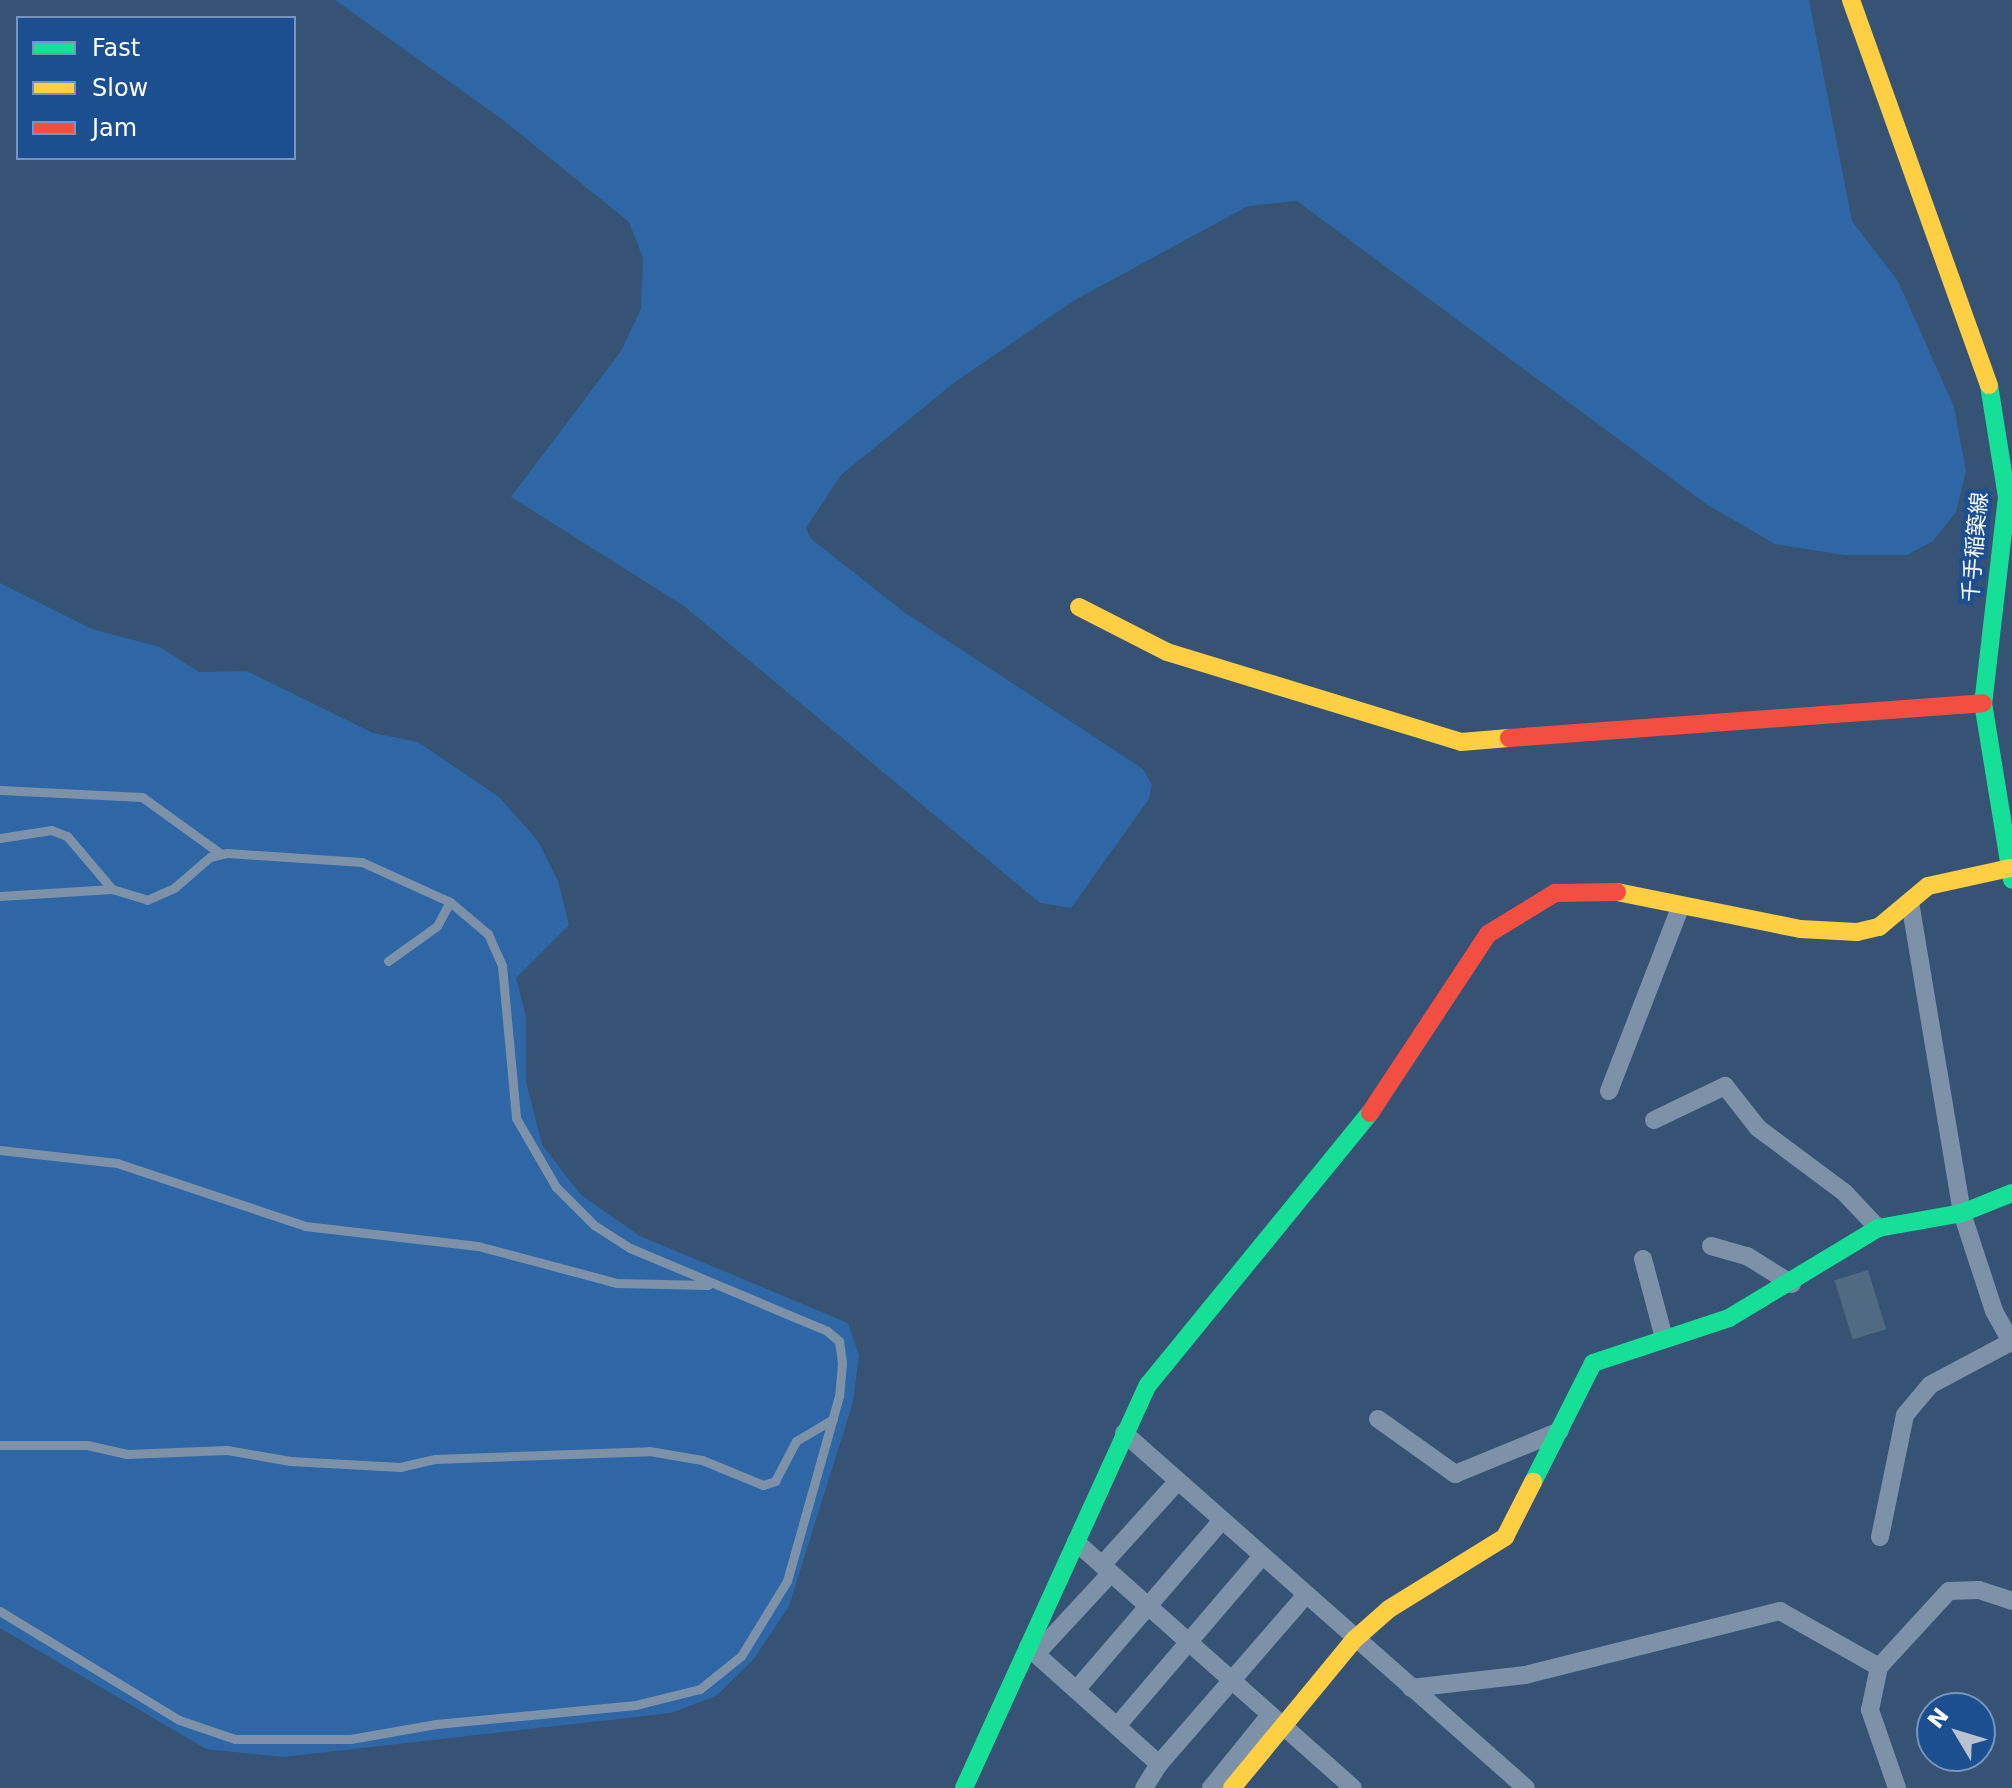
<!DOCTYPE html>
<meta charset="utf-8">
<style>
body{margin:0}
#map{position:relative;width:2012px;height:1788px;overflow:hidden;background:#365274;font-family:"DejaVu Sans","Noto Sans JP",sans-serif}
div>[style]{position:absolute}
.green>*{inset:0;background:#2f66a5}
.building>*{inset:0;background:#526984;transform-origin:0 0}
.lane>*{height:9px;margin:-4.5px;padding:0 4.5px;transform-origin:4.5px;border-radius:4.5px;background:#7d92a8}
.street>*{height:18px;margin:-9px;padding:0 9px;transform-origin:9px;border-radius:9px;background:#7d92a8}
.fast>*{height:18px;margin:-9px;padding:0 9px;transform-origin:9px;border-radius:9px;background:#16e098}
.slow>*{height:18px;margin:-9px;padding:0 9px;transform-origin:9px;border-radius:9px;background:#ffcf43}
.jam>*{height:18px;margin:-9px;padding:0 9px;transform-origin:9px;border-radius:9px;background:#f24e42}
span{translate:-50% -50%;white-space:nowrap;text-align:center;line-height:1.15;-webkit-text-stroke:8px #1b4f8f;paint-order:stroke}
.street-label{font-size:22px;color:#fff}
.legend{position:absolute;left:16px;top:16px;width:280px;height:144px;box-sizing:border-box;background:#1b4f8f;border:2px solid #7695bc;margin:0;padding:10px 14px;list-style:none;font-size:24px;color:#fff}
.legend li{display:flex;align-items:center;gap:16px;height:40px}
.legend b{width:40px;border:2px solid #7695bc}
.north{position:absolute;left:1916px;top:1692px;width:80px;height:80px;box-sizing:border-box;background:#1b4f8f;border:2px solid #7695bc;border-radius:50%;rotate:308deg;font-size:22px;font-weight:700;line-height:32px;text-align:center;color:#fff}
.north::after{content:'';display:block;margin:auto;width:28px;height:36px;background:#b9c2ce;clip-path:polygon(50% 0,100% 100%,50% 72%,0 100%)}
</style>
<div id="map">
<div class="green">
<i style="clip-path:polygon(335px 0,1809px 0,1852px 221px,1898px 281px,1954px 407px,1966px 471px,1956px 512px,1933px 541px,1907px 555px,1844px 555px,1775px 544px,1706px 504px,1297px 201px,1248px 206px,1075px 300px,955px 382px,841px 475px,806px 528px,810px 538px,904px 612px,1143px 769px,1152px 785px,1149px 799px,1071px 908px,1040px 903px,684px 606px,511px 497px,621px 351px,641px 309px,643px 258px,629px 222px,503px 120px)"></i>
<i style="clip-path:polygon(0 583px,92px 629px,160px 647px,199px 672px,247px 671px,373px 733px,418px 742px,499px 797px,538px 841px,558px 881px,569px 925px,516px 978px,526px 1017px,526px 1082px,542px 1145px,581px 1195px,640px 1236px,848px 1323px,859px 1355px,853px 1402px,789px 1606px,753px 1660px,716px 1696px,671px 1713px,283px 1757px,206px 1749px,0 1628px)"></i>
</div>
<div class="building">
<i style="left:1868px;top:1270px;width:62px;height:35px;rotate:73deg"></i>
</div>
<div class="lane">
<i style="left:0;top:790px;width:142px;rotate:2.8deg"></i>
<i style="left:142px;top:797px;width:97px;rotate:35.8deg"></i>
<i style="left:0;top:838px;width:52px;rotate:-8.9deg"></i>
<i style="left:51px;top:830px;width:17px;rotate:21deg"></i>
<i style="left:67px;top:836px;width:70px;rotate:49.7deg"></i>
<i style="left:112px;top:889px;width:37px;rotate:17deg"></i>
<i style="left:147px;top:900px;width:30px;rotate:-24deg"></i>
<i style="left:174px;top:888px;width:48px;rotate:-40.7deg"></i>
<i style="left:210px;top:857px;width:17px;rotate:-13deg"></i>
<i style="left:227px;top:853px;width:135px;rotate:3.8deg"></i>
<i style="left:362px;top:862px;width:97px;rotate:24.4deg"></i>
<i style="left:450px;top:902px;width:50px;rotate:40.1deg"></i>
<i style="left:488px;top:934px;width:35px;rotate:66deg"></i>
<i style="left:502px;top:966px;width:153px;rotate:84.7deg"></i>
<i style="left:516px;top:1118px;width:80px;rotate:59.9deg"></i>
<i style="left:556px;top:1187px;width:54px;rotate:45deg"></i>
<i style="left:594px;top:1225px;width:43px;rotate:32.6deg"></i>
<i style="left:630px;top:1248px;width:214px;rotate:22.8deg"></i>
<i style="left:827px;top:1331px;width:16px;rotate:40deg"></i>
<i style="left:839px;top:1341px;width:22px;rotate:82deg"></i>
<i style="left:842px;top:1363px;width:33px;rotate:95deg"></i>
<i style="left:839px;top:1396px;width:192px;rotate:105.7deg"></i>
<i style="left:787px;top:1581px;width:88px;rotate:121.5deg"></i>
<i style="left:741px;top:1656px;width:53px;rotate:141.2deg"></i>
<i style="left:700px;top:1689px;width:66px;rotate:166deg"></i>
<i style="left:636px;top:1705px;width:201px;rotate:174.6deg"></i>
<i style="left:436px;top:1724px;width:87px;rotate:170.1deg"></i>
<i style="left:350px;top:1739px;width:115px;rotate:180deg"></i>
<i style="left:235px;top:1739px;width:59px;rotate:-161.3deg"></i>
<i style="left:179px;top:1720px;width:210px;rotate:-148.7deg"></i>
<i style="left:0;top:896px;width:112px;rotate:-3.6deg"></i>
<i style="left:388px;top:961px;width:60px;rotate:-35.5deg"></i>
<i style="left:437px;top:926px;width:27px;rotate:-62deg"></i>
<i style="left:0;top:1150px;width:118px;rotate:6.3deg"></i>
<i style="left:117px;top:1163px;width:198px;rotate:18.5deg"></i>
<i style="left:305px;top:1226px;width:174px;rotate:6.6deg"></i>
<i style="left:478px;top:1246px;width:144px;rotate:14.9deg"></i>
<i style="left:617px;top:1283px;width:91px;rotate:1.3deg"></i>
<i style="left:0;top:1445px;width:87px"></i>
<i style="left:87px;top:1445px;width:41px;rotate:12.7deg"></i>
<i style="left:127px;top:1454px;width:100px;rotate:-2.3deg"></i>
<i style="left:227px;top:1450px;width:64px;rotate:9.9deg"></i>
<i style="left:290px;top:1461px;width:110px;rotate:3.1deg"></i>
<i style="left:400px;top:1467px;width:36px;rotate:-13deg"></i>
<i style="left:435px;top:1459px;width:214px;rotate:-2.1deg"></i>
<i style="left:649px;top:1451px;width:54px;rotate:9.6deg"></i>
<i style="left:702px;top:1460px;width:66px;rotate:22.3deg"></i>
<i style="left:763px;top:1485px;width:13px;rotate:-18deg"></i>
<i style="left:775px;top:1481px;width:45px;rotate:-62.3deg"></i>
<i style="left:796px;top:1441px;width:43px;rotate:-30.7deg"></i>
</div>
<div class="street">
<i style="left:1910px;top:902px;width:315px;rotate:80.5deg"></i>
<i style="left:1962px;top:1213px;width:103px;rotate:71.9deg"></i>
<i style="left:1994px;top:1311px;width:37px;rotate:61deg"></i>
<i style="left:1609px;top:1091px;width:199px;rotate:-68.8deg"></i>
<i style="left:1654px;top:1120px;width:79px;rotate:-25.6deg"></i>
<i style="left:1725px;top:1086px;width:53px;rotate:51.8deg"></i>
<i style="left:1758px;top:1128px;width:107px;rotate:36.7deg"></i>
<i style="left:1844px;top:1192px;width:50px;rotate:46.6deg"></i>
<i style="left:1711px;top:1246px;width:37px;rotate:16deg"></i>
<i style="left:1747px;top:1256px;width:53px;rotate:31.9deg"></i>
<i style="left:1643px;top:1259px;width:82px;rotate:75.1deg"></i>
<i style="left:1378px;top:1419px;width:95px;rotate:35.5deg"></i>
<i style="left:1455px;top:1474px;width:113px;rotate:-22.3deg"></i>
<i style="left:1124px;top:1433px;width:536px;rotate:41.45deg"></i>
<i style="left:1880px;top:1537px;width:125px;rotate:-78.4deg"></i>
<i style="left:1905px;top:1415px;width:39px;rotate:-50deg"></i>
<i style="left:1930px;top:1385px;width:92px;rotate:-28deg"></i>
<i style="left:1076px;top:1542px;width:370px;rotate:41.6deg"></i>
<i style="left:1102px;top:1565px;width:113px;rotate:-47.9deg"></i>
<i style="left:1028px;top:1647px;width:176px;rotate:41.8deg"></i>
<i style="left:1159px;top:1764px;width:28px;rotate:122deg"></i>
<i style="left:1036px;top:1654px;width:110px;rotate:-47.2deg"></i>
<i style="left:1411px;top:1688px;width:115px;rotate:-6.5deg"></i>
<i style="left:1525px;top:1675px;width:263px;rotate:-14.1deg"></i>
<i style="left:1780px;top:1611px;width:114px;rotate:29.5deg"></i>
<i style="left:1076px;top:1690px;width:224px;rotate:-49.3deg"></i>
<i style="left:1117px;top:1726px;width:223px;rotate:-49.5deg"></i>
<i style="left:1159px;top:1764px;width:224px;rotate:-49deg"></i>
<i style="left:1211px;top:1788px;width:94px;rotate:-51.1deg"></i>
<i style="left:1897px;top:1788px;width:83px;rotate:-109.1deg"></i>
<i style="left:1870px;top:1710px;width:44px;rotate:-78.2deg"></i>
<i style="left:1879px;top:1667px;width:103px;rotate:-47.4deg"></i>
<i style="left:1949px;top:1591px;width:30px;rotate:-2deg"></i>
<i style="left:1979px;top:1590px;width:35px;rotate:18deg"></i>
</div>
<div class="fast">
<i style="left:1989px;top:385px;width:113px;rotate:80.9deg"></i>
<i style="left:2007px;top:497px;width:207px;rotate:96.6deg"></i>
<i style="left:1983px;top:703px;width:179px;rotate:80.7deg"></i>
<i style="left:1533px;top:1482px;width:133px;rotate:-63.2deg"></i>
<i style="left:1593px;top:1363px;width:143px;rotate:-18.3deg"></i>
<i style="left:1729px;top:1318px;width:174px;rotate:-31.1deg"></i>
<i style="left:1878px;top:1228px;width:85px;rotate:-10.1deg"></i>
<i style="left:1962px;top:1213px;width:54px;rotate:-21.8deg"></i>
<i style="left:964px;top:1788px;width:443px;rotate:-65.5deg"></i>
<i style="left:1148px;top:1385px;width:351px;rotate:-50.8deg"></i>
</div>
<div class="slow">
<i style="left:1851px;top:0;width:409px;rotate:70.3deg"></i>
<i style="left:1079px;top:607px;width:99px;rotate:27.1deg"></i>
<i style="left:1167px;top:652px;width:307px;rotate:17deg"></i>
<i style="left:1461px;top:742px;width:48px;rotate:-4.8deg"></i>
<i style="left:1617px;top:892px;width:187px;rotate:11.4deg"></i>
<i style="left:1800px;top:929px;width:57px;rotate:3deg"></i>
<i style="left:1857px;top:932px;width:23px;rotate:-13deg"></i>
<i style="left:1879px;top:927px;width:64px;rotate:-39.9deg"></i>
<i style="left:1928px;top:886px;width:84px;rotate:-12.4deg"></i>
<i style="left:1232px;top:1788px;width:193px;rotate:-50.5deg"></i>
<i style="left:1355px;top:1639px;width:45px;rotate:-41.4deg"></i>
<i style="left:1389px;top:1609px;width:137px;rotate:-31.8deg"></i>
<i style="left:1505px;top:1537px;width:62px;rotate:-63deg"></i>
</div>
<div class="jam">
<i style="left:1509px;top:738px;width:475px;rotate:-4.2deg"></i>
<i style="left:1370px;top:1113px;width:214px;rotate:-56.6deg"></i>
<i style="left:1488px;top:934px;width:79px;rotate:-31.5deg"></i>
<i style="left:1555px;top:893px;width:62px;rotate:-0.9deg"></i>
</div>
<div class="street-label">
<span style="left:1975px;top:547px;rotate:-85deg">千手稲築線</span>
</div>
<ul class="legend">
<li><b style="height:10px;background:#16e098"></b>Fast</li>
<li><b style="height:10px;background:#ffcf43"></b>Slow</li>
<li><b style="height:10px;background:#f24e42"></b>Jam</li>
</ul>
<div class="north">N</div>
</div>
